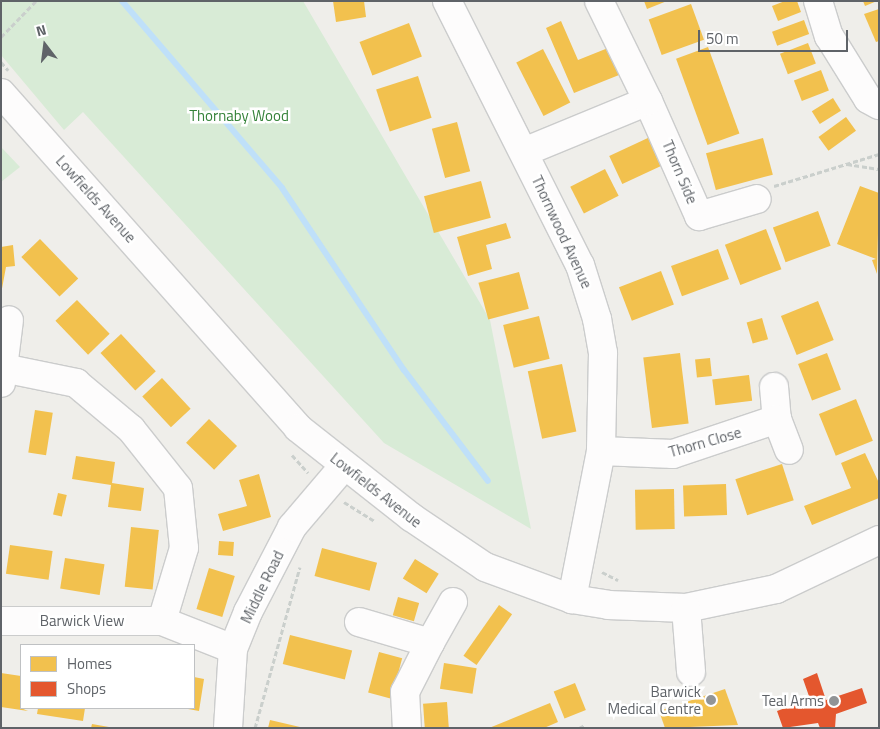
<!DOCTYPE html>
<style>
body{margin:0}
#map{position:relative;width:880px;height:729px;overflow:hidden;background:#efeeea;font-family:"Titillium Web",sans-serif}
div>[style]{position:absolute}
.green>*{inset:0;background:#d8ebd6}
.homes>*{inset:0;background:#f2c14e;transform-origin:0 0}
.shops>*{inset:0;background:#e4572e}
.stream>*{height:6px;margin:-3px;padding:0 3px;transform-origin:3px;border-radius:3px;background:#bfe0f9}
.path>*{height:3px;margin-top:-1.5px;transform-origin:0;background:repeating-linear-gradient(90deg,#cacfcc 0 5px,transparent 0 7.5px)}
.roads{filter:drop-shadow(1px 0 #cbcccc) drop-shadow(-1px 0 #cbcccc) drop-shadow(0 1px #cbcccc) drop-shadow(0 -1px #cbcccc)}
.minor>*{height:28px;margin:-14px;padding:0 14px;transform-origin:14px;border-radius:14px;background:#fdfcfc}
.dots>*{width:14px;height:14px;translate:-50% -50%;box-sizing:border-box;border:2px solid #fff;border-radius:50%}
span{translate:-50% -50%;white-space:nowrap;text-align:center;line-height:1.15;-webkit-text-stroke:5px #fff;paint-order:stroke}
.park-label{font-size:15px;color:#348238}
.street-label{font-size:15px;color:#5f6368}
.poi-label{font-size:15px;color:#5f6368}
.right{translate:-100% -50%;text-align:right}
.frame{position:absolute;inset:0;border:2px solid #5f6368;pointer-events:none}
.legend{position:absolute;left:20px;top:644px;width:175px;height:65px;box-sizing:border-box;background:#fff;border:1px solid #bfc1c3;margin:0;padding:6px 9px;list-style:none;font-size:15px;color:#5f6368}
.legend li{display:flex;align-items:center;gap:10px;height:25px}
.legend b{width:25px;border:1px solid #bfc1c3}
.north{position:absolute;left:20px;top:20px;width:50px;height:50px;-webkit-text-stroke:4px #fff;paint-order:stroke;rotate:345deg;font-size:14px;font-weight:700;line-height:20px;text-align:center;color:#5f6368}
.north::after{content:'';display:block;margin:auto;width:18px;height:22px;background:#5f6368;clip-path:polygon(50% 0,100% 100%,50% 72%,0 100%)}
.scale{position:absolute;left:698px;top:30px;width:150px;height:22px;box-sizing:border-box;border:2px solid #5f6368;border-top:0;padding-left:6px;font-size:15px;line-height:18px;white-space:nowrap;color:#5f6368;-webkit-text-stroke:4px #fff;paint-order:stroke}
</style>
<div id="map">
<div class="green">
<i style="clip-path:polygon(1px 1px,303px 1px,490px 320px,531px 529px,384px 443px,83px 112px,64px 130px,1px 55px)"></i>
<i style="clip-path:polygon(1px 147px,20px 167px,1px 182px)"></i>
</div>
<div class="homes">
<i style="clip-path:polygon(333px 1px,364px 1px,366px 17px,336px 22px)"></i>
<i style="clip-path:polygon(644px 1px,667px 1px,647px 9px)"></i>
<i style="clip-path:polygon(785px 1px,797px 1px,801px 12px,778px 21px,772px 6px)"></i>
<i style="clip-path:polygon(863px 1px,877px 1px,865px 6px)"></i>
<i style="left:691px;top:4px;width:38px;height:45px;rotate:70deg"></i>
<i style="clip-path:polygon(879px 9px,879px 41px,876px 42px,864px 14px)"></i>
<i style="left:804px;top:20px;width:15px;height:34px;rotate:70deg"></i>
<i style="clip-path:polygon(561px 21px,578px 60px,608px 48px,619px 75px,574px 93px,546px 28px)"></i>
<i style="left:409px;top:23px;width:36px;height:53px;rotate:69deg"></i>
<i style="left:808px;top:43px;width:22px;height:30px;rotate:69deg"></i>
<i style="left:708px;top:47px;width:92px;height:34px;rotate:70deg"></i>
<i style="left:543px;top:49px;width:60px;height:30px;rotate:63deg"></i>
<i style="left:821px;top:70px;width:22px;height:29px;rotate:69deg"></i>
<i style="left:418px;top:76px;width:44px;height:44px;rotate:72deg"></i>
<i style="left:833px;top:98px;width:15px;height:25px;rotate:58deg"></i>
<i style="left:846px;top:117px;width:17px;height:34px;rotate:54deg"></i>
<i style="left:457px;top:122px;width:51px;height:26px;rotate:75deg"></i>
<i style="left:650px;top:137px;width:31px;height:45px;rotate:65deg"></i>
<i style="left:763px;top:138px;width:38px;height:59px;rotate:75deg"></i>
<i style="left:605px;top:169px;width:30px;height:39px;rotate:63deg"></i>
<i style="left:481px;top:181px;width:38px;height:59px;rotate:75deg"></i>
<i style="clip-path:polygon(860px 186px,879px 193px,877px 274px,872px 260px,876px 259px,837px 244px)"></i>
<i style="left:818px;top:211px;width:37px;height:48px;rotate:70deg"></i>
<i style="clip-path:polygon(506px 223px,511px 238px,486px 245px,492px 269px,468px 276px,457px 237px)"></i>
<i style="left:766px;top:229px;width:43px;height:44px;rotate:69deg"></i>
<i style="left:40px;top:239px;width:55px;height:26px;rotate:46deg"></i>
<i style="clip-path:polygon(13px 245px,15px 266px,6px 267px,1px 294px,1px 247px)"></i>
<i style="left:718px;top:249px;width:32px;height:50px;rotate:70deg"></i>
<i style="left:661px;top:271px;width:36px;height:45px;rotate:69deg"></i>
<i style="left:519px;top:272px;width:38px;height:42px;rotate:75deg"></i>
<i style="left:77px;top:300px;width:47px;height:30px;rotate:46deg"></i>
<i style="left:818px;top:301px;width:42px;height:40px;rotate:68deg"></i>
<i style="left:539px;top:316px;width:44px;height:37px;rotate:76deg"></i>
<i style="left:762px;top:318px;width:22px;height:16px;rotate:74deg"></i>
<i style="left:121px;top:334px;width:51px;height:28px;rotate:47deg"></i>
<i style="left:680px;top:353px;width:71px;height:37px;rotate:83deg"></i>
<i style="left:827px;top:353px;width:39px;height:31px;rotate:69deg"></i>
<i style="left:710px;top:358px;width:18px;height:15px;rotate:84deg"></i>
<i style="left:562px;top:364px;width:69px;height:35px;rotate:78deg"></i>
<i style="left:749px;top:375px;width:26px;height:37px;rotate:83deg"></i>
<i style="left:162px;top:378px;width:42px;height:27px;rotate:47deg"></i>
<i style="left:856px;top:399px;width:45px;height:40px;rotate:68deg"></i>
<i style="left:35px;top:410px;width:18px;height:43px;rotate:9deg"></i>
<i style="left:209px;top:419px;width:39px;height:33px;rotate:44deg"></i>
<i style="clip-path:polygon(865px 453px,879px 483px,879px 498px,812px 525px,804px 506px,851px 488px,841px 463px)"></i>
<i style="clip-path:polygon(76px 456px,115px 462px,112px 483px,144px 488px,141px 511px,108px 507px,111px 485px,72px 479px)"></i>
<i style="left:782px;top:464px;width:38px;height:49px;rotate:72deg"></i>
<i style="clip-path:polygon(259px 474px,271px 517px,223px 531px,218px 514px,247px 506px,239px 480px)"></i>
<i style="left:726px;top:484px;width:31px;height:43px;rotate:88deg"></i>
<i style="left:674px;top:489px;width:40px;height:39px;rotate:89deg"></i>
<i style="left:58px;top:493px;width:9px;height:22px;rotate:13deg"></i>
<i style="left:131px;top:527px;width:28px;height:60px;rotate:6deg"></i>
<i style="left:219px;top:541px;width:15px;height:14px;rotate:4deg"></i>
<i style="left:10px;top:545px;width:43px;height:29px;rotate:8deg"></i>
<i style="left:322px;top:548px;width:57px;height:29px;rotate:15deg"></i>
<i style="left:65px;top:558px;width:40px;height:31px;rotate:9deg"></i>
<i style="left:415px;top:559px;width:28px;height:23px;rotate:32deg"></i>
<i style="left:209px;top:568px;width:27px;height:43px;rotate:17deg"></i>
<i style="left:398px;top:597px;width:22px;height:19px;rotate:16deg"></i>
<i style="left:499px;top:605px;width:16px;height:62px;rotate:35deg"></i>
<i style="left:290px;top:635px;width:64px;height:30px;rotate:14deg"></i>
<i style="left:379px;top:652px;width:24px;height:42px;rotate:15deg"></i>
<i style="left:444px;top:663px;width:33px;height:26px;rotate:9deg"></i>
<i style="clip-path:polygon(1px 673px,21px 676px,21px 708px,28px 711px,1px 707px)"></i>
<i style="clip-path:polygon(194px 677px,204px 679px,199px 711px,188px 709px,194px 708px)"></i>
<i style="left:575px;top:683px;width:29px;height:23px;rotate:68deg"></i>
<i style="clip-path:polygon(725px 689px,738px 725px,665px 728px,659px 711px)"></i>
<i style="left:447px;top:702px;width:26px;height:24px;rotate:86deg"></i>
<i style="clip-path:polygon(550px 703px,558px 722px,544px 728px,489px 728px)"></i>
<i style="clip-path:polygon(38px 708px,85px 708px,83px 721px,37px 714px)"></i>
<i style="clip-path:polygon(270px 720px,300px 727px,300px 728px,268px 728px)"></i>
<i style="clip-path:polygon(92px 724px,109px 727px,109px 728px,91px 728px)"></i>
</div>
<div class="shops">
<i style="clip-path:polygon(817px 673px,826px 700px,862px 688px,867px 703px,836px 714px,835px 728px,820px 728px,818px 723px,783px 728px,777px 711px,810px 699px,803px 679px)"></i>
</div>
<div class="stream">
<i style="left:122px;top:1px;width:246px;rotate:49.4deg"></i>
<i style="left:282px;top:188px;width:219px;rotate:56.2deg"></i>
<i style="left:404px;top:370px;width:139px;rotate:52.9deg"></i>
</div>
<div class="path">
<i style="left:1px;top:37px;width:50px;rotate:-45.8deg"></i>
<i style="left:1px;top:62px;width:11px;rotate:49deg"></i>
<i style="left:847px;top:164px;width:32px;rotate:9deg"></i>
<i style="left:774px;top:186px;width:110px;rotate:-16.9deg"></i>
<i style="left:292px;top:455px;width:24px;rotate:48deg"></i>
<i style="left:344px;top:502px;width:36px;rotate:32deg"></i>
<i style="left:602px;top:572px;width:18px;rotate:27deg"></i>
<i style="left:255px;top:728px;width:167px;rotate:-74.4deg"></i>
<i style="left:579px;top:728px;width:7px;rotate:-27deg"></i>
</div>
<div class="roads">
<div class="minor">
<i style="left:447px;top:1px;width:296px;rotate:63.3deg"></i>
<i style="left:580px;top:265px;width:57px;rotate:72.5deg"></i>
<i style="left:597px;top:319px;width:35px;rotate:80deg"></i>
<i style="left:603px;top:353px;width:98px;rotate:91.2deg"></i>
<i style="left:601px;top:451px;width:151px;rotate:101.1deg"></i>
<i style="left:818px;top:1px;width:37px;rotate:73deg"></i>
<i style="left:829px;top:36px;width:74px;rotate:58.2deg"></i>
<i style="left:868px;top:99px;width:13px;rotate:29deg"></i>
<i style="left:1px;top:93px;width:448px;rotate:48.4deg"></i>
<i style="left:298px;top:428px;width:144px;rotate:38.2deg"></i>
<i style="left:411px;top:517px;width:89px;rotate:34deg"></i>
<i style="left:485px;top:567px;width:93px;rotate:20.2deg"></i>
<i style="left:572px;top:599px;width:36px;rotate:9deg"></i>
<i style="left:608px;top:605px;width:78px;rotate:2.2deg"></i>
<i style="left:686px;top:608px;width:92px;rotate:-11.9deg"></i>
<i style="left:776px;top:589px;width:114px;rotate:-25.4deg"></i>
<i style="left:648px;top:101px;width:126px;rotate:66.1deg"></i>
<i style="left:699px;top:216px;width:60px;rotate:-16.3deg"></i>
<i style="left:524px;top:152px;width:134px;rotate:-22.4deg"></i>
<i style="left:648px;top:101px;width:111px;rotate:-116.1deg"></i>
<i style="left:3px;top:368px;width:48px;rotate:-82.9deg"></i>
<i style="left:1px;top:383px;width:15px;rotate:-82deg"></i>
<i style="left:3px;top:368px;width:75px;rotate:11.6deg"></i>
<i style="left:76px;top:383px;width:72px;rotate:39.9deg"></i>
<i style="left:131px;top:429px;width:75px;rotate:51.5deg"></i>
<i style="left:178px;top:488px;width:60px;rotate:84.3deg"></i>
<i style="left:184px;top:548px;width:76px;rotate:106.8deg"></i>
<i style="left:774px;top:387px;width:32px;rotate:85deg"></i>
<i style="left:601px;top:451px;width:72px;rotate:2.4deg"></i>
<i style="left:673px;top:454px;width:110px;rotate:-18.6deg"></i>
<i style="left:777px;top:419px;width:33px;rotate:69deg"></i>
<i style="left:686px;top:608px;width:64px;rotate:85.5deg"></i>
<i style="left:1px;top:621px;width:161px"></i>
<i style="left:162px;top:621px;width:76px;rotate:21.5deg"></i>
<i style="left:359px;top:622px;width:74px;rotate:16.5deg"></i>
<i style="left:430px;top:643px;width:55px;rotate:117deg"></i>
<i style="left:405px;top:692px;width:36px;rotate:87deg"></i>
<i style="left:430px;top:643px;width:47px;rotate:-60.7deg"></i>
<i style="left:228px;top:728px;width:79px;rotate:-86.4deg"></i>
<i style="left:233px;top:649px;width:40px;rotate:-68deg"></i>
<i style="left:248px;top:612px;width:96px;rotate:-62.6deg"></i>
<i style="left:292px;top:527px;width:80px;rotate:-49.6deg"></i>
</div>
</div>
<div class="dots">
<i style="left:711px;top:700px;background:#919496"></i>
<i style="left:834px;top:701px;background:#919496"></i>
</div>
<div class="park-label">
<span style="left:239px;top:116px">Thornaby Wood</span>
</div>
<div class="street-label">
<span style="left:680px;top:172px;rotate:67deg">Thorn Side</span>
<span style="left:96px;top:199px;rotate:48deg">Lowfields Avenue</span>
<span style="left:562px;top:232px;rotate:65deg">Thornwood Avenue</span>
<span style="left:705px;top:442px;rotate:-16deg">Thorn Close</span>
<span style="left:376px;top:490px;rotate:38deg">Lowfields Avenue</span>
<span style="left:262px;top:587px;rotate:-64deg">Middle Road</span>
<span style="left:82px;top:621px">Barwick View</span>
</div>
<div class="poi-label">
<span class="right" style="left:701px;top:700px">Barwick<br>Medical Centre</span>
<span class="right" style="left:824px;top:701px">Teal Arms</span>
</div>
<div class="frame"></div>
<ul class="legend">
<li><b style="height:14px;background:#f2c14e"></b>Homes</li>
<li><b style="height:14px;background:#e4572e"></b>Shops</li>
</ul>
<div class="north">N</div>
<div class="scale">50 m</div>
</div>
